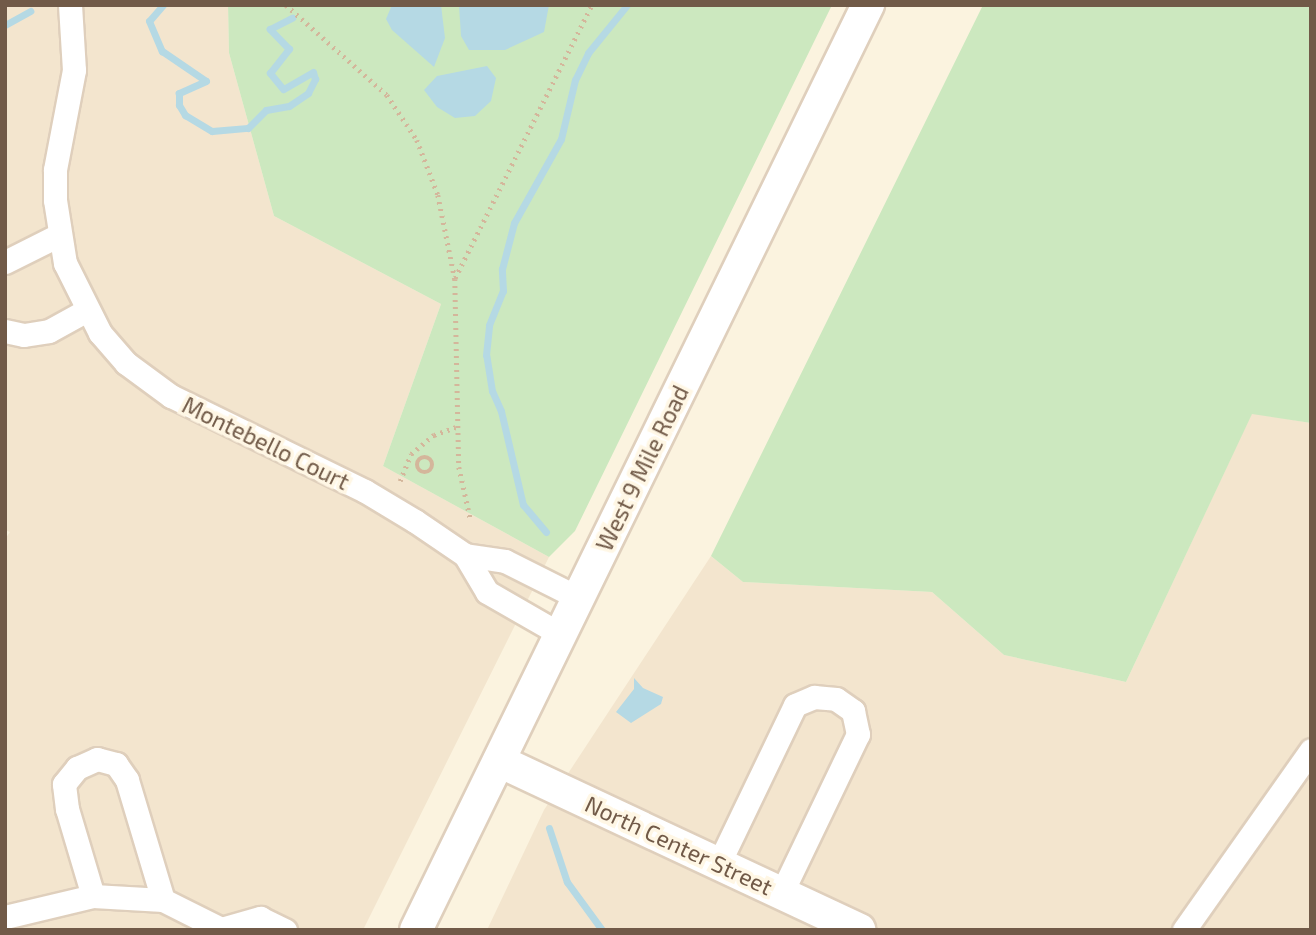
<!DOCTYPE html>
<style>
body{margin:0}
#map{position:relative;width:1316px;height:935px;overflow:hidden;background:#fbf3df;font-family:"Exo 2",sans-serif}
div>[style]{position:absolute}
.residential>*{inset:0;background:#f3e5ce}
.green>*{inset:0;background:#cce8bf}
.water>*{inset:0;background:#b5d9e4}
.stream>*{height:7px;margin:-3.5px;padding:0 3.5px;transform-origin:3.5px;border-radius:3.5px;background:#b5d9e4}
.path>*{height:4.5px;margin-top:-2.25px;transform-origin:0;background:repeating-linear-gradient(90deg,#d4b69b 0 2px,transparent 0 7px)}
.path>.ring{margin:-2.25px;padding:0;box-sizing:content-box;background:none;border:4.5px solid #d4b69b;border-radius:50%}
.roads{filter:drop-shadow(2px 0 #dfcfbc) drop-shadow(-2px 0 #dfcfbc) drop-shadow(0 2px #dfcfbc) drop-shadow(0 -2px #dfcfbc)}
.street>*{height:23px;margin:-11.5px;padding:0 11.5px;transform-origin:11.5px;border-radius:11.5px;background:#fff}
.secondary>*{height:32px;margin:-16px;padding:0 16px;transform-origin:16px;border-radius:16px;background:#fff}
span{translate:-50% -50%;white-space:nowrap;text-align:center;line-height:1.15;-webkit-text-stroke:7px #fff7e5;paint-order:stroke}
.street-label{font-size:23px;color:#715a48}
.frame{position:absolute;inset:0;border:7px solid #715a48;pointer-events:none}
</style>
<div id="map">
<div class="residential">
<i style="clip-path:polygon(5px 5px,228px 5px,229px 53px,274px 216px,441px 304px,383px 466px,549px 557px,363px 930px,5px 930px,5px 539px,10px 532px,5px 530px)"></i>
<i style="clip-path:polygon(1252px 413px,1311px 423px,1311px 930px,487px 930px,544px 810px,711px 556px,743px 582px,932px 592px,1004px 655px,1126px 682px)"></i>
</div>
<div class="green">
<i style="clip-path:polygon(228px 5px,832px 5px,575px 531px,549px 557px,383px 466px,441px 304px,274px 216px,229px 53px)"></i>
<i style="clip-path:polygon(983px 5px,1311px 5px,1311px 423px,1252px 414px,1126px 682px,1004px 655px,932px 592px,743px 582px,711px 556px)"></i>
</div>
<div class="water">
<i style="clip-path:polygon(392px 5px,441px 5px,445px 38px,434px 67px,392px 30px,386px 19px)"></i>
<i style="clip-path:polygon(459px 5px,549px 5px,544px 32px,505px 50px,469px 50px,461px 36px)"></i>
<i style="clip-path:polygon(487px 66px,496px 78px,491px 101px,475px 116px,455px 118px,437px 107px,424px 90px,437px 76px)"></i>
<i style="clip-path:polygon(634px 678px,643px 688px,663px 697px,661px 704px,631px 723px,616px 712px,634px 689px)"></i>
</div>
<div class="stream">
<i style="left:163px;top:5px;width:21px;rotate:131deg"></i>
<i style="left:149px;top:21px;width:33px;rotate:67deg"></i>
<i style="left:162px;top:51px;width:53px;rotate:34.3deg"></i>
<i style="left:206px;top:81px;width:30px;rotate:156deg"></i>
<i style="left:179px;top:93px;width:12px;rotate:90deg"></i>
<i style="left:179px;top:105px;width:12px;rotate:59deg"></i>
<i style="left:185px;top:115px;width:31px;rotate:31deg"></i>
<i style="left:212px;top:131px;width:36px;rotate:-5deg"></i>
<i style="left:248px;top:128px;width:25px;rotate:-45deg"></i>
<i style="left:266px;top:110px;width:23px;rotate:-10deg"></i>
<i style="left:289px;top:106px;width:23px;rotate:-34deg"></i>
<i style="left:308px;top:93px;width:16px;rotate:-63deg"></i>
<i style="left:315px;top:79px;width:7px;rotate:-106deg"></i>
<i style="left:313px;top:72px;width:34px;rotate:150deg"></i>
<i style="left:283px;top:89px;width:21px;rotate:-129deg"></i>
<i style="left:270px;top:73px;width:31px;rotate:-52deg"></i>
<i style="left:289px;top:49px;width:28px;rotate:-134deg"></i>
<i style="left:270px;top:29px;width:25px;rotate:-27deg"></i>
<i style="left:5px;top:25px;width:29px;rotate:-29deg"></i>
<i style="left:546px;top:532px;width:35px;rotate:-130deg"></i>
<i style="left:523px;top:505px;width:97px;rotate:-103.2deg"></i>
<i style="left:501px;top:411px;width:22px;rotate:-114deg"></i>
<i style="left:492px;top:391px;width:36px;rotate:-99deg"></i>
<i style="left:486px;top:355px;width:30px;rotate:-84deg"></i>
<i style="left:489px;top:325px;width:37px;rotate:-68deg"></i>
<i style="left:503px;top:291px;width:22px;rotate:-93deg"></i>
<i style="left:502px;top:269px;width:48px;rotate:-75.4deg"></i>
<i style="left:514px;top:223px;width:96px;rotate:-60.8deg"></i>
<i style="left:561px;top:139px;width:61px;rotate:-76.7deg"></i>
<i style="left:575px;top:80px;width:30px;rotate:-64deg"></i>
<i style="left:588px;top:53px;width:62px;rotate:-50.9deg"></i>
<i style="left:549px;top:828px;width:57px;rotate:71.6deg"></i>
<i style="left:567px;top:882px;width:59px;rotate:53.9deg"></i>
</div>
<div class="path">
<i style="left:286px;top:5px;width:135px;rotate:41.7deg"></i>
<i style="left:387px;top:95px;width:54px;rotate:56.3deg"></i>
<i style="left:417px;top:140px;width:59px;rotate:69.1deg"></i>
<i style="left:438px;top:195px;width:86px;rotate:78.6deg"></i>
<i style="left:455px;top:279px;width:188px;rotate:88.8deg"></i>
<i style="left:459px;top:467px;width:55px;rotate:77.5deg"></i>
<i style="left:455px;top:278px;width:305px;rotate:-63.4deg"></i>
<i class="ring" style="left:417px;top:457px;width:11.5px;height:11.5px"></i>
<i style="left:400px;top:481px;width:29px;rotate:-68deg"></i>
<i style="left:411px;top:454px;width:30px;rotate:-40deg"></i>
<i style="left:434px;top:435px;width:23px;rotate:-20deg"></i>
</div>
<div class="roads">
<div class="street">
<i style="left:70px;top:5px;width:65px;rotate:86.5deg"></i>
<i style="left:74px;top:70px;width:102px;rotate:100.8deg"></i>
<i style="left:55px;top:170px;width:30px;rotate:90deg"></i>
<i style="left:55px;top:200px;width:64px;rotate:81deg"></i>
<i style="left:65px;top:263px;width:78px;rotate:63.4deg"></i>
<i style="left:100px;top:333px;width:40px;rotate:49deg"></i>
<i style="left:126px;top:363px;width:56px;rotate:36.3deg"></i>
<i style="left:171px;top:396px;width:216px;rotate:26.1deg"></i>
<i style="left:365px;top:491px;width:58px;rotate:31deg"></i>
<i style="left:415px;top:521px;width:60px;rotate:34.2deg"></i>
<i style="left:465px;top:555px;width:43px;rotate:59.3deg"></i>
<i style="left:487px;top:592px;width:84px;rotate:29.9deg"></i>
<i style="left:5px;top:262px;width:60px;rotate:-26.6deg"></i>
<i style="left:5px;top:331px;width:19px;rotate:12deg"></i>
<i style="left:24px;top:335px;width:25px;rotate:-9deg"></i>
<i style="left:49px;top:331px;width:43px;rotate:-28.9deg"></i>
<i style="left:465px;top:555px;width:40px;rotate:8.5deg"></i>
<i style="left:505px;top:561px;width:83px;rotate:26.6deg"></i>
<i style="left:719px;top:863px;width:175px;rotate:-64.3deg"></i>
<i style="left:795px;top:705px;width:21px;rotate:-23deg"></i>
<i style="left:814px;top:697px;width:22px;rotate:5deg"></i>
<i style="left:836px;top:699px;width:21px;rotate:35deg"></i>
<i style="left:853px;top:711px;width:24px;rotate:78deg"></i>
<i style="left:858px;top:734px;width:175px;rotate:115.7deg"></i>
<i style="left:93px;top:896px;width:91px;rotate:-106.6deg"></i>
<i style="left:67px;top:809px;width:25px;rotate:-97deg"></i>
<i style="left:64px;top:784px;width:21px;rotate:-51deg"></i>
<i style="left:77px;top:768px;width:22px;rotate:-24deg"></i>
<i style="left:97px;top:759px;width:20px;rotate:15deg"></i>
<i style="left:116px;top:764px;width:19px;rotate:55deg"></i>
<i style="left:127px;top:780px;width:125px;rotate:73.3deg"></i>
<i style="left:5px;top:917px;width:90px;rotate:-13.4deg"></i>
<i style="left:93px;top:896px;width:70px;rotate:3.3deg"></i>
<i style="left:163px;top:900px;width:65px;rotate:26.6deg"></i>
<i style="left:221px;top:929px;width:41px;rotate:-15.8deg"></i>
<i style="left:260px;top:918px;width:28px;rotate:26deg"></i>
<i style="left:1184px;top:930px;width:220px;rotate:-54.8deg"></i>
</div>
<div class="secondary">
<i style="left:499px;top:761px;width:398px;rotate:25.1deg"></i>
<i style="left:416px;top:930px;width:1030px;rotate:-63.96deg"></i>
</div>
</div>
<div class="street-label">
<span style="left:266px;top:443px;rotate:26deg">Montebello Court</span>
<span style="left:642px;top:468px;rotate:-64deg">West 9 Mile Road</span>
<span style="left:679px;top:845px;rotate:25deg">North Center Street</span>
</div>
<div class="frame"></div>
</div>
